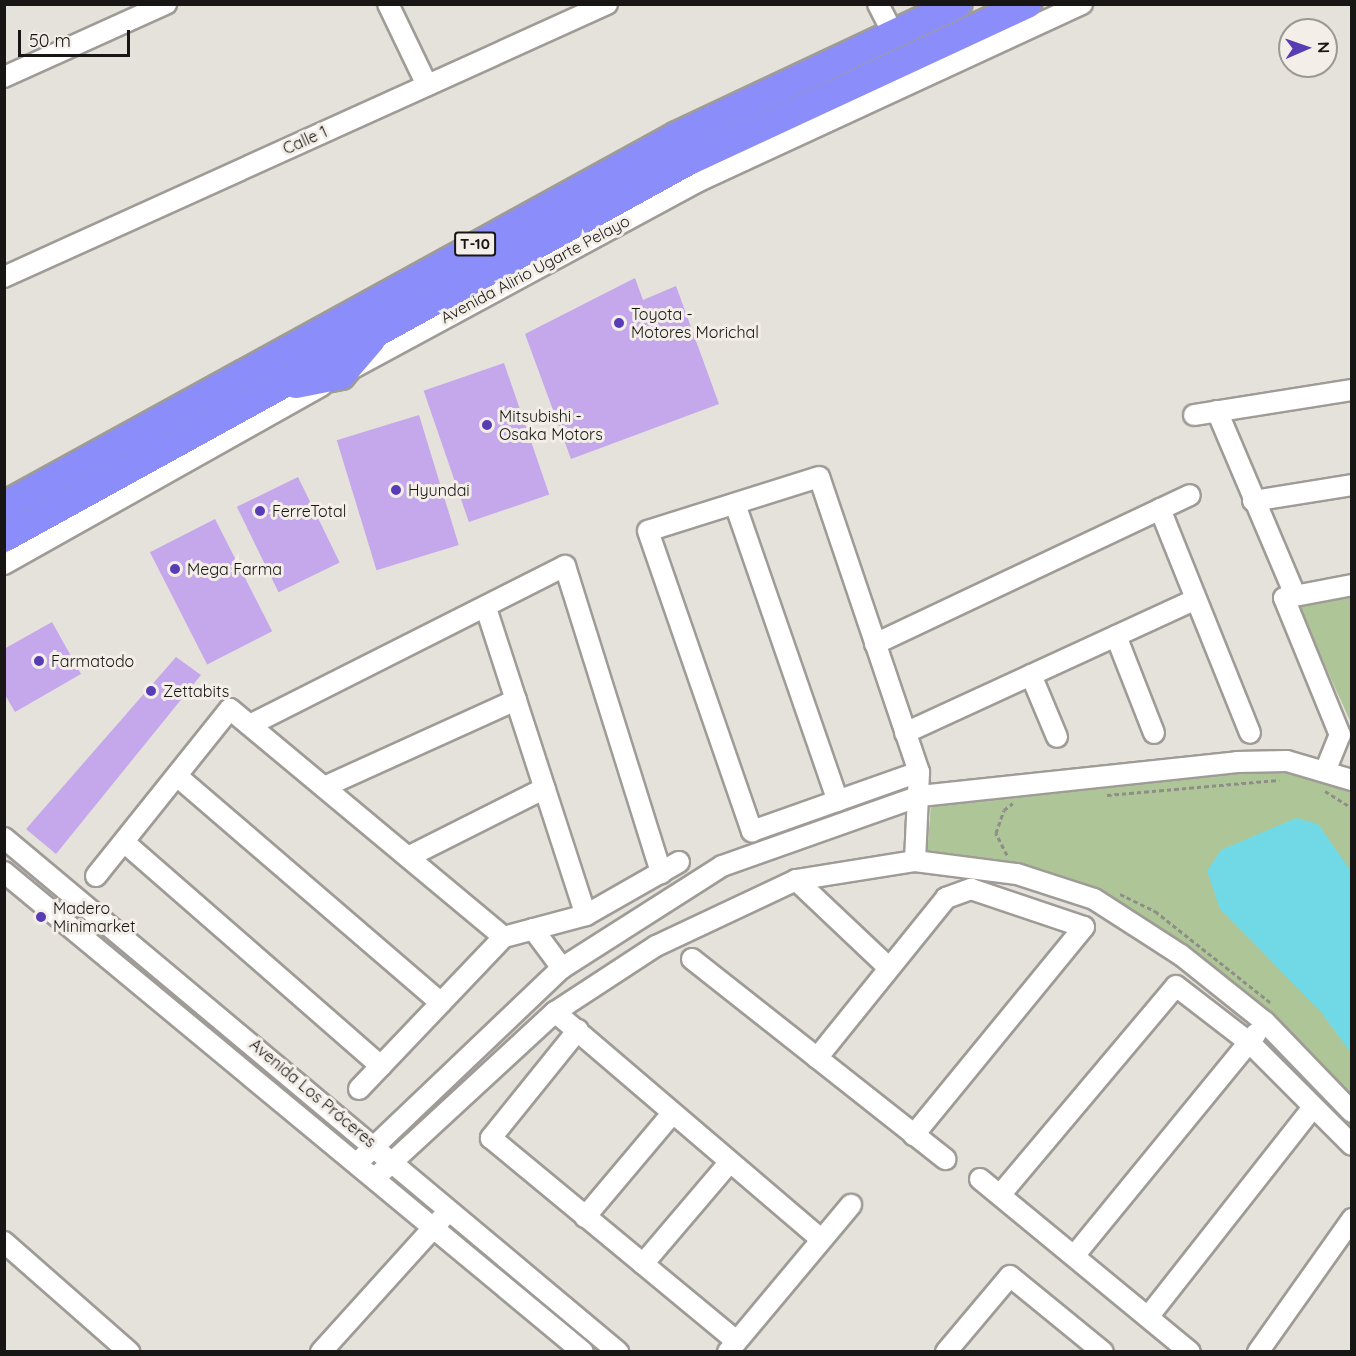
<!DOCTYPE html>
<meta charset="utf-8">
<style>
body{margin:0}
#map{position:relative;width:1356px;height:1356px;overflow:hidden;background:#e5e1db;font-family:Quicksand,sans-serif}
div>[style]{position:absolute}
.green>*{inset:0;background:#aec697}
.water>*{inset:0;background:#71d9e5}
.building>*{inset:0;background:#c4a8eb;transform-origin:0 0}
.path>*{height:3px;margin-top:-1.5px;transform-origin:0;background:repeating-linear-gradient(90deg,#908d89 0 4.5px,transparent 0 7.5px)}
.roads{filter:drop-shadow(2px 0 #9f9b96) drop-shadow(-2px 0 #9f9b96) drop-shadow(0 2px #9f9b96) drop-shadow(0 -2px #9f9b96)}
.minor>*{height:20px;margin:-10px;padding:0 10px;transform-origin:10px;border-radius:10px;background:#fff}
.highway>*{height:28px;margin:-14px;padding:0 14px;transform-origin:14px;border-radius:14px;background:#8b8efa}
.dots>*{width:16px;height:16px;translate:-50% -50%;box-sizing:border-box;border:3px solid #f3eee8;border-radius:50%}
span{translate:-50% -50%;white-space:nowrap;text-align:center;line-height:1.15;-webkit-text-stroke:6px #f3eee8;paint-order:stroke}
.shield-label span{padding:2px 4px;background:#f3eee8;border:2px solid;border-radius:4px;-webkit-text-stroke-width:0}
.shield-label{font-size:15px;color:#171614;font-weight:700}
.street-label{font-size:16px;color:#171614}
.poi-label{font-size:16px;color:#171614}
.left{translate:0 -50%;text-align:left}
.frame{position:absolute;inset:0;border:6px solid #171614;pointer-events:none}
.north{position:absolute;left:1278px;top:18px;width:60px;height:60px;box-sizing:border-box;background:#f3eee8;border:2px solid #9b9893;border-radius:50%;rotate:88deg;font-size:16px;font-weight:700;line-height:24px;text-align:center;color:#171614}
.north::after{content:'';display:block;margin:auto;width:21px;height:27px;background:#573cb4;clip-path:polygon(50% 0,100% 100%,50% 72%,0 100%)}
.scale{position:absolute;left:18px;top:30px;width:112px;height:27px;box-sizing:border-box;border:3px solid #171614;border-top:0;padding-left:8px;font-size:18px;line-height:21px;white-space:nowrap;color:#171614;-webkit-text-stroke:4px #f3eee8;paint-order:stroke}
</style>
<div id="map">
<div class="green">
<i style="clip-path:polygon(1351px 594px,1351px 723px,1297px 604px)"></i>
<i style="clip-path:polygon(1284px 769px,1322px 777px,1352px 792px,1351px 1099px,1271px 1016px,1185px 944px,1097px 894px,927px 855px,931px 804px)"></i>
</div>
<div class="water">
<i style="clip-path:polygon(1296px 818px,1318px 824px,1351px 871px,1351px 1053px,1321px 1012px,1220px 909px,1207px 871px,1221px 850px)"></i>
</div>
<div class="building">
<i style="clip-path:polygon(635px 278px,643px 300px,676px 286px,719px 404px,571px 459px,525px 334px)"></i>
<i style="left:504px;top:363px;width:139px;height:85px;rotate:71deg"></i>
<i style="left:419px;top:415px;width:136px;height:86px;rotate:73deg"></i>
<i style="left:298px;top:477px;width:95px;height:68px;rotate:64deg"></i>
<i style="left:215px;top:519px;width:126px;height:73px;rotate:63deg"></i>
<i style="clip-path:polygon(52px 622px,81px 674px,15px 712px,4px 693px,4px 649px)"></i>
<i style="clip-path:polygon(176px 657px,201px 675px,56px 854px,26px 829px)"></i>
</div>
<div class="path">
<i style="left:1325px;top:791px;width:32px;rotate:32deg"></i>
<i style="left:1107px;top:795px;width:173px;rotate:-5deg"></i>
<i style="left:1007px;top:855px;width:25px;rotate:-117deg"></i>
<i style="left:996px;top:833px;width:24px;rotate:-71deg"></i>
<i style="left:1004px;top:810px;width:11px;rotate:-38deg"></i>
<i style="left:1120px;top:894px;width:39px;rotate:26deg"></i>
<i style="left:1155px;top:911px;width:147px;rotate:38.4deg"></i>
</div>
<div class="roads">
<div class="minor">
<i style="left:388px;top:4px;width:90px;rotate:64.3deg"></i>
<i style="left:878px;top:4px;width:33px;rotate:63deg"></i>
<i style="left:4px;top:77px;width:178px;rotate:-24.3deg"></i>
<i style="left:4px;top:277px;width:662px;rotate:-24.36deg"></i>
<i style="left:355px;top:367px;width:391px;rotate:-28.4deg"></i>
<i style="left:699px;top:181px;width:422px;rotate:-24.8deg"></i>
<i style="left:1217px;top:411px;width:200px;rotate:67deg"></i>
<i style="left:1194px;top:415px;width:160px;rotate:-9deg"></i>
<i style="left:1253px;top:501px;width:100px;rotate:-9.2deg"></i>
<i style="left:735px;top:504px;width:314px;rotate:70.9deg"></i>
<i style="left:1160px;top:509px;width:241px;rotate:68.1deg"></i>
<i style="left:4px;top:564px;width:364px;rotate:-29.3deg"></i>
<i style="left:486px;top:608px;width:323px;rotate:72deg"></i>
<i style="left:1116px;top:636px;width:104px;rotate:68.6deg"></i>
<i style="left:875px;top:644px;width:348px;rotate:-25.3deg"></i>
<i style="left:1031px;top:675px;width:67px;rotate:67.2deg"></i>
<i style="left:250px;top:725px;width:353px;rotate:-26.8deg"></i>
<i style="left:565px;top:566px;width:322px;rotate:72.6deg"></i>
<i style="left:905px;top:733px;width:320px;rotate:-24.7deg"></i>
<i style="left:1326px;top:769px;width:37px;rotate:-68deg"></i>
<i style="left:1340px;top:735px;width:148px;rotate:-112.2deg"></i>
<i style="left:1284px;top:598px;width:69px;rotate:-10.8deg"></i>
<i style="left:177px;top:776px;width:348px;rotate:40.7deg"></i>
<i style="left:324px;top:787px;width:211px;rotate:-24.4deg"></i>
<i style="left:4px;top:838px;width:801px;rotate:39.93deg"></i>
<i style="left:124px;top:842px;width:341px;rotate:41.1deg"></i>
<i style="left:408px;top:857px;width:153px;rotate:-26.7deg"></i>
<i style="left:915px;top:861px;width:89px;rotate:-87.4deg"></i>
<i style="left:919px;top:772px;width:311px;rotate:-108.7deg"></i>
<i style="left:819px;top:477px;width:179px;rotate:162.5deg"></i>
<i style="left:648px;top:531px;width:318px;rotate:70.9deg"></i>
<i style="left:752px;top:831px;width:177px;rotate:-19.5deg"></i>
<i style="left:4px;top:872px;width:752px;rotate:39.66deg"></i>
<i style="left:96px;top:876px;width:214px;rotate:-51.3deg"></i>
<i style="left:230px;top:709px;width:356px;rotate:39.8deg"></i>
<i style="left:796px;top:880px;width:125px;rotate:43.4deg"></i>
<i style="left:533px;top:929px;width:49px;rotate:53.4deg"></i>
<i style="left:692px;top:959px;width:323px;rotate:38.3deg"></i>
<i style="left:555px;top:1012px;width:350px;rotate:40.5deg"></i>
<i style="left:578px;top:1030px;width:139px;rotate:128.9deg"></i>
<i style="left:491px;top:1138px;width:318px;rotate:39.6deg"></i>
<i style="left:817px;top:1058px;width:206px;rotate:-51.1deg"></i>
<i style="left:946px;top:898px;width:27px;rotate:-20deg"></i>
<i style="left:971px;top:889px;width:119px;rotate:18.6deg"></i>
<i style="left:1084px;top:927px;width:269px;rotate:129.3deg"></i>
<i style="left:359px;top:1089px;width:210px;rotate:-46.4deg"></i>
<i style="left:504px;top:937px;width:85px;rotate:-15deg"></i>
<i style="left:586px;top:915px;width:107px;rotate:-29.7deg"></i>
<i style="left:357px;top:1163px;width:283px;rotate:-43.6deg"></i>
<i style="left:562px;top:968px;width:190px;rotate:-32.5deg"></i>
<i style="left:722px;top:866px;width:210px;rotate:-19.5deg"></i>
<i style="left:920px;top:796px;width:319px;rotate:-6.1deg"></i>
<i style="left:1237px;top:762px;width:50px;rotate:-1.1deg"></i>
<i style="left:1287px;top:761px;width:68px;rotate:16.3deg"></i>
<i style="left:375px;top:1178px;width:245px;rotate:-42.7deg"></i>
<i style="left:555px;top:1012px;width:121px;rotate:-33.2deg"></i>
<i style="left:656px;top:946px;width:155px;rotate:-25.2deg"></i>
<i style="left:796px;top:880px;width:121px;rotate:-9.1deg"></i>
<i style="left:915px;top:861px;width:103px;rotate:7.3deg"></i>
<i style="left:1017px;top:874px;width:81px;rotate:18deg"></i>
<i style="left:1094px;top:899px;width:103px;rotate:32.8deg"></i>
<i style="left:1181px;top:955px;width:107px;rotate:38.6deg"></i>
<i style="left:1265px;top:1022px;width:125px;rotate:46deg"></i>
<i style="left:980px;top:1179px;width:272px;rotate:39.5deg"></i>
<i style="left:1000px;top:1195px;width:273px;rotate:-49.9deg"></i>
<i style="left:1176px;top:986px;width:93px;rotate:37.6deg"></i>
<i style="left:1250px;top:1043px;width:144px;rotate:45deg"></i>
<i style="left:585px;top:1217px;width:133px;rotate:-49.9deg"></i>
<i style="left:4px;top:1242px;width:167px;rotate:41.3deg"></i>
<i style="left:1074px;top:1256px;width:287px;rotate:-50.7deg"></i>
<i style="left:643px;top:1264px;width:133px;rotate:-49.6deg"></i>
<i style="left:1148px;top:1317px;width:267px;rotate:-51.8deg"></i>
<i style="left:321px;top:1352px;width:181px;rotate:-47.9deg"></i>
<i style="left:728px;top:1352px;width:192px;rotate:-50.1deg"></i>
<i style="left:946px;top:1352px;width:99px;rotate:-49.9deg"></i>
<i style="left:1010px;top:1276px;width:120px;rotate:39.3deg"></i>
<i style="left:1258px;top:1352px;width:163px;rotate:-54.7deg"></i>
</div>
<div class="highway">
<i style="left:296px;top:384px;width:46px;rotate:-11.3deg"></i>
<i style="left:341px;top:375px;width:46px;rotate:-49.4deg"></i>
<i style="left:4px;top:506px;width:768px;rotate:-28.8deg"></i>
<i style="left:677px;top:136px;width:310px;rotate:-25.2deg"></i>
<i style="left:4px;top:538px;width:782px;rotate:-28.83deg"></i>
<i style="left:689px;top:161px;width:373px;rotate:-24.9deg"></i>
</div>
</div>
<div class="dots">
<i style="left:619px;top:323px;background:#573cb4"></i>
<i style="left:487px;top:425px;background:#573cb4"></i>
<i style="left:396px;top:490px;background:#573cb4"></i>
<i style="left:260px;top:511px;background:#573cb4"></i>
<i style="left:175px;top:569px;background:#573cb4"></i>
<i style="left:39px;top:661px;background:#573cb4"></i>
<i style="left:151px;top:691px;background:#573cb4"></i>
<i style="left:41px;top:917px;background:#573cb4"></i>
</div>
<div class="shield-label">
<span style="left:475px;top:244px">T-10</span>
</div>
<div class="street-label">
<span style="left:305px;top:140px;rotate:-24deg">Calle 1</span>
<span style="left:535px;top:269px;rotate:-28deg">Avenida Alirio Ugarte Pelayo</span>
<span style="left:313px;top:1093px;rotate:40deg">Avenida Los Próceres</span>
</div>
<div class="poi-label">
<span class="left" style="left:631px;top:323px">Toyota -<br>Motores Morichal</span>
<span class="left" style="left:499px;top:425px">Mitsubishi -<br>Osaka Motors</span>
<span class="left" style="left:408px;top:490px">Hyundai</span>
<span class="left" style="left:272px;top:511px">FerreTotal</span>
<span class="left" style="left:187px;top:569px">Mega Farma</span>
<span class="left" style="left:51px;top:661px">Farmatodo</span>
<span class="left" style="left:163px;top:691px">Zettabits</span>
<span class="left" style="left:53px;top:917px">Madero<br>Minimarket</span>
</div>
<div class="frame"></div>
<div class="north">N</div>
<div class="scale">50 m</div>
</div>
